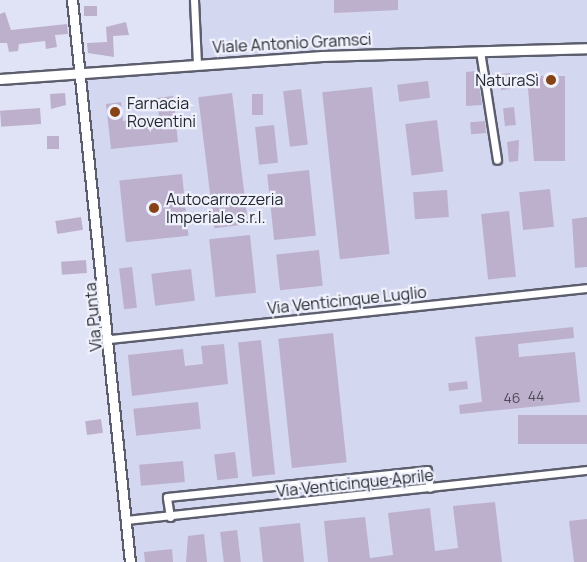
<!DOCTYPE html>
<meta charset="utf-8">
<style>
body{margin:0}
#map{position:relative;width:587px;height:562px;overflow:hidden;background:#e0e3f6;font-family:Manrope,sans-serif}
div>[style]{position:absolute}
.built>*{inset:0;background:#d3d7f0}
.building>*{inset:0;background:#bdb0cc;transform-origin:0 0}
.roads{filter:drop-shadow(2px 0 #5c5e6d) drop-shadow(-2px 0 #5c5e6d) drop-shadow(0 2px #5c5e6d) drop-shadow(0 -2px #5c5e6d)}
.minor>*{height:7px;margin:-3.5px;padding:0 3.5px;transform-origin:3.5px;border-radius:3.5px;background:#fff}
.tertiary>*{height:9px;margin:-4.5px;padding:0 4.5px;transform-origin:4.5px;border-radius:4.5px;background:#fff}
.dots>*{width:16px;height:16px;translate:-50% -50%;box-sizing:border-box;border:3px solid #eff1fc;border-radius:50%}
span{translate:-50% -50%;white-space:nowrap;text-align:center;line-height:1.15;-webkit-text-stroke:4.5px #eff1fc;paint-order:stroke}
.number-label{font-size:14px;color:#4c4956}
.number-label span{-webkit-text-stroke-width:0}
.street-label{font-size:16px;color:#26272e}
.poi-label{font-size:16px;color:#26272e}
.right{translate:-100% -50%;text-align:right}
.left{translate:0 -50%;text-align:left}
</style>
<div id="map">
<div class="built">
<i style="clip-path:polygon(188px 0,587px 0,587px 562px,131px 562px,85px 74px,192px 64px)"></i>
</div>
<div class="building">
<i style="clip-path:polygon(334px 0,398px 0,398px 10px,334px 13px)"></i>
<i style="left:97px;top:6px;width:10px;height:13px;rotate:90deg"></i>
<i style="clip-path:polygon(5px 12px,11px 30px,67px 24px,68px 34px,55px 35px,57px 47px,46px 49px,45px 41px,19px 44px,18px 51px,9px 52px,7px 43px,0 43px,0 14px)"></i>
<i style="clip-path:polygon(126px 22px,129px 35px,113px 36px,114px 57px,88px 53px,87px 43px,107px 42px,106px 27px)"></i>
<i style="clip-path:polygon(477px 71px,482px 105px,466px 106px,466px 72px)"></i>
<i style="left:510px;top:73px;width:16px;height:11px;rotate:83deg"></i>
<i style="clip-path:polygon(527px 76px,565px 76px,565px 161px,534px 161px)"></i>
<i style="left:428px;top:81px;width:17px;height:31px;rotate:83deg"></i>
<i style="left:372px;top:87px;width:168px;height:50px;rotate:84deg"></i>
<i style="left:301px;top:89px;width:56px;height:18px;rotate:83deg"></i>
<i style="clip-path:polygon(65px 93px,66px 105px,51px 109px,50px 94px)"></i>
<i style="left:232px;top:93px;width:132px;height:34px;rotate:83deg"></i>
<i style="left:252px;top:94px;width:11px;height:21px"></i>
<i style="clip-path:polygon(173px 96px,178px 142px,111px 149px,106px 104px,121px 102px,123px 121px,159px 117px,157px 98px)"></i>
<i style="left:514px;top:107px;width:18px;height:11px;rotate:84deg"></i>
<i style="left:40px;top:108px;width:16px;height:40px;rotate:86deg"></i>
<i style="left:437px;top:120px;width:52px;height:32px;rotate:83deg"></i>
<i style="left:485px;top:121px;width:12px;height:15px;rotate:85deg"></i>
<i style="left:274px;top:125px;width:38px;height:19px;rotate:84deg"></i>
<i style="left:47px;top:136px;width:12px;height:13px"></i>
<i style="clip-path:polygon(519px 140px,518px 161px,509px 162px,507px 142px)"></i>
<i style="left:309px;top:170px;width:66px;height:42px;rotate:84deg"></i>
<i style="left:182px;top:174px;width:62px;height:63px;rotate:84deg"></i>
<i style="left:550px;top:189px;width:38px;height:31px;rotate:84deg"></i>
<i style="left:447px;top:190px;width:27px;height:34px;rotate:86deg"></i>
<i style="left:509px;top:211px;width:66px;height:28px;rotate:84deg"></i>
<i style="left:81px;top:217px;width:13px;height:26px;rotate:81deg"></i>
<i style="clip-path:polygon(587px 217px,587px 267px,575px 268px,572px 219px)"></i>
<i style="left:250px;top:235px;width:58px;height:41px;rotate:84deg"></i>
<i style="left:319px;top:250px;width:36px;height:43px;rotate:84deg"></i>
<i style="left:86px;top:260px;width:13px;height:25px;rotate:86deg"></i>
<i style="left:132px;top:267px;width:41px;height:13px;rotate:83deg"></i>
<i style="left:191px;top:269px;width:32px;height:40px;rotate:83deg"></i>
<i style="clip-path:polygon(573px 327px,574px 338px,518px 344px,519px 357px,575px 352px,580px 402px,460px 414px,459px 405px,482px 402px,475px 337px)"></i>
<i style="left:333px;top:333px;width:130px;height:55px;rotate:84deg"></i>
<i style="left:261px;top:340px;width:135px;height:23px;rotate:84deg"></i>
<i style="clip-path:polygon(224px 344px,228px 384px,132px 396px,128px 355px,183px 349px,185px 366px,203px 364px,201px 346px)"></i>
<i style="left:467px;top:381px;width:8px;height:19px;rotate:83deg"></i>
<i style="left:198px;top:402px;width:27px;height:65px;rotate:84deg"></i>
<i style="left:587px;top:415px;width:29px;height:69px;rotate:90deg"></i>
<i style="left:101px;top:419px;width:14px;height:16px;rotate:82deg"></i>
<i style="left:235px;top:452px;width:26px;height:21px;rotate:83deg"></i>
<i style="left:183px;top:461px;width:21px;height:44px;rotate:85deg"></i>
<i style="clip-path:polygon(495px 502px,502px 562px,328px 562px,324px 521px,365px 517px,370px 558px,393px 555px,388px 513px,430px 508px,435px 551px,458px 548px,453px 506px)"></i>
<i style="clip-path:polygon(587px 519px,587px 562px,574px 562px,569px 521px)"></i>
<i style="left:300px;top:523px;width:39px;height:41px;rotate:84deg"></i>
<i style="left:237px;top:530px;width:32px;height:17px;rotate:83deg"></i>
<i style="clip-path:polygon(204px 534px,207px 562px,186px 562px,188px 536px)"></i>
<i style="clip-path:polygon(172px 549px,173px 562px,145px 562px,144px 552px)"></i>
</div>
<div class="roads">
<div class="minor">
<i style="left:194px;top:0;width:63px;rotate:87.3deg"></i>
<i style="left:480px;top:51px;width:110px;rotate:81.1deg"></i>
<i style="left:110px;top:339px;width:480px;rotate:-6.1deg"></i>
<i style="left:170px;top:517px;width:20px;rotate:-99deg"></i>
<i style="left:167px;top:497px;width:261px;rotate:-5.9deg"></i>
<i style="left:427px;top:470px;width:18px;rotate:81deg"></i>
<i style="left:126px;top:520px;width:464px;rotate:-6.2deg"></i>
</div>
<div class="tertiary">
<i style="left:72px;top:0;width:565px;rotate:84.11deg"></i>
<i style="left:0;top:79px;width:323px;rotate:-4.1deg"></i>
<i style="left:322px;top:56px;width:265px;rotate:-1.7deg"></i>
</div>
</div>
<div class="dots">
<i style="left:551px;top:80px;background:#864316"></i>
<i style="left:115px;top:112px;background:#864316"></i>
<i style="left:154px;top:208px;background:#864316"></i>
</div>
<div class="number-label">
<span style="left:536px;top:396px">44</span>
<span style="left:512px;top:398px">46</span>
</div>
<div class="street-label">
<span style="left:292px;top:43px;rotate:-3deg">Viale Antonio Gramsci</span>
<span style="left:347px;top:300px;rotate:-6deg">Via Venticinque Luglio</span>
<span style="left:93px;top:317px;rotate:-95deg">Via Punta</span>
<span style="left:355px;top:483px;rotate:-6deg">Via Venticinque Aprile</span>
</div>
<div class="poi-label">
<span class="right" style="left:539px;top:80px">NaturaSì</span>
<span class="left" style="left:127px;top:112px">Farnacia<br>Roventini</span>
<span class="left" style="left:166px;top:208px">Autocarrozzeria<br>Imperiale s.r.l.</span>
</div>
</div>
